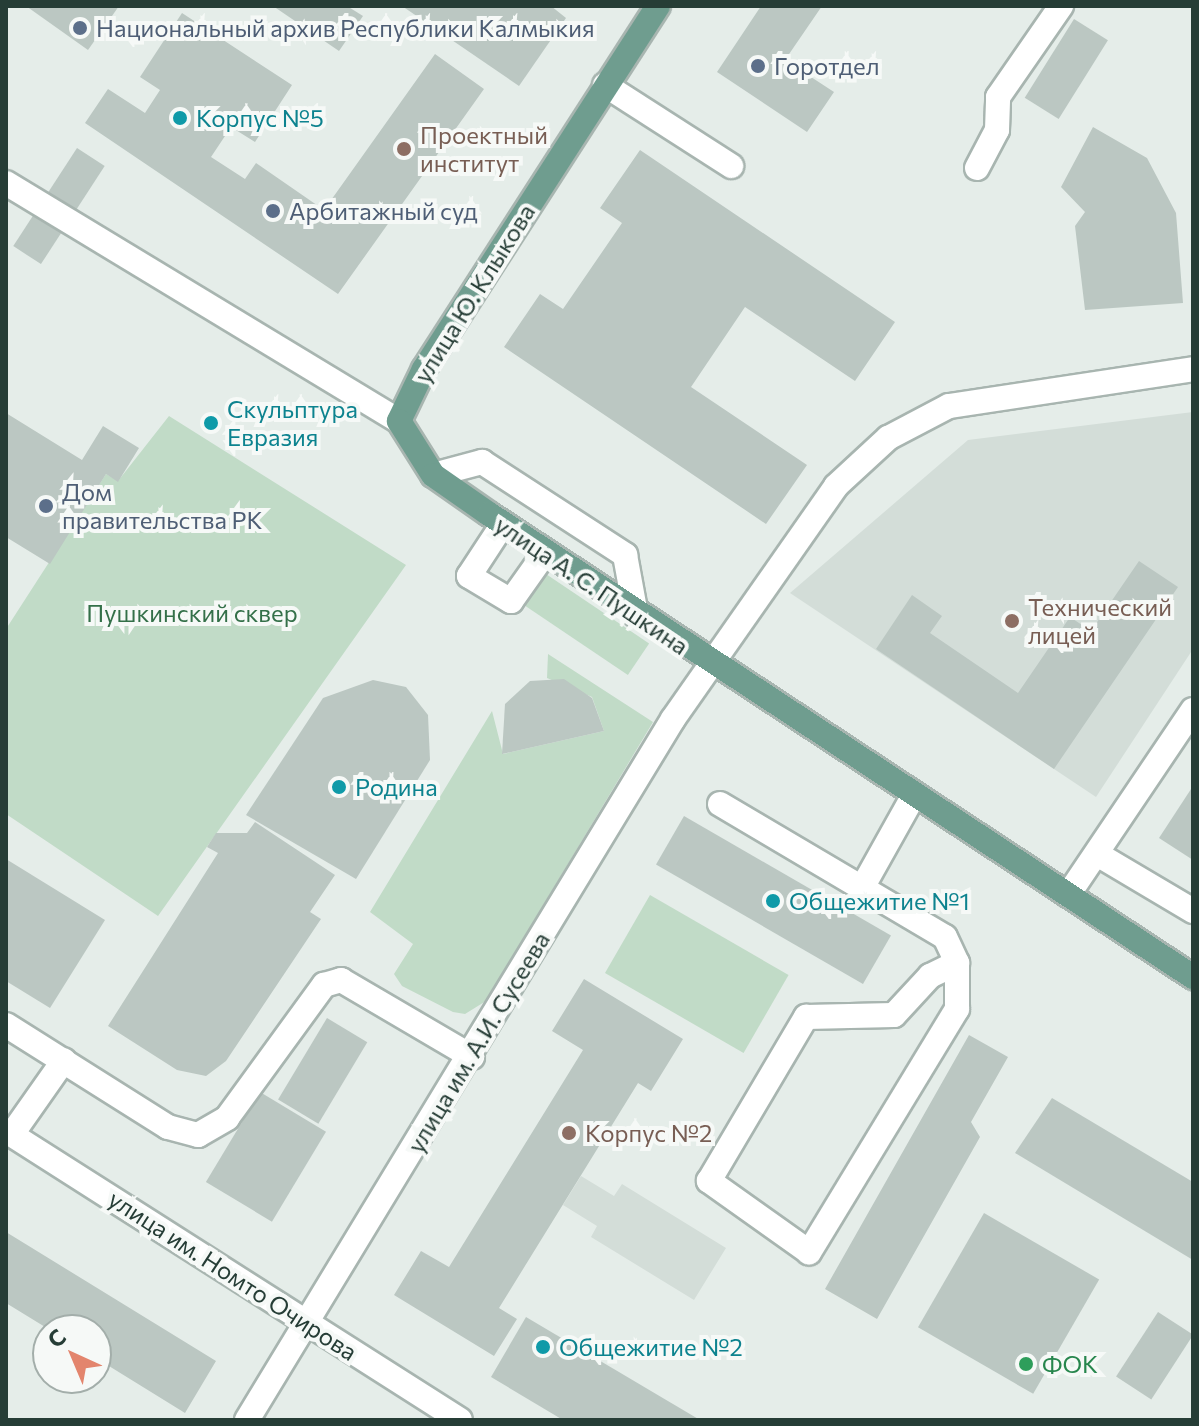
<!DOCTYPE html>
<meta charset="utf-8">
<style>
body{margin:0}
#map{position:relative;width:1199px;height:1426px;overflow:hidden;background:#e5ede9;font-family:Commissioner,sans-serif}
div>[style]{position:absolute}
.built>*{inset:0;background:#d3ddd8}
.green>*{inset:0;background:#c1dbc7;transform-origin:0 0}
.building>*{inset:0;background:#bbc7c2;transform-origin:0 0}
.roads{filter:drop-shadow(2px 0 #a8b5b0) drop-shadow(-2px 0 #a8b5b0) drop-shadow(0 2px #a8b5b0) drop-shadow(0 -2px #a8b5b0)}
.minor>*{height:24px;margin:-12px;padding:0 12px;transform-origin:12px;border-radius:12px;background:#fff}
.major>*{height:24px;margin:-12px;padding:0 12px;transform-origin:12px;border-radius:12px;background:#6f9d8f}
.dots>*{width:22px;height:22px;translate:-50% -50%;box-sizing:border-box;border:4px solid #f6f9f7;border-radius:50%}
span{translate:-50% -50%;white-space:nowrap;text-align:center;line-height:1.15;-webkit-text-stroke:8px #f6f9f7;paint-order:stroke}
.service-label{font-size:24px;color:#4e5e75}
.left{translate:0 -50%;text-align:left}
.culture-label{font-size:24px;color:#0d838f}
.education-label{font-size:24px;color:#785e54}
.street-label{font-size:24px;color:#263d36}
.park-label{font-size:24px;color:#347049}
.leisure-label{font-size:24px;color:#27864d}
.frame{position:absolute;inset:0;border:8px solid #263d36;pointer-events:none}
.north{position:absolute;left:32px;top:1314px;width:80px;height:80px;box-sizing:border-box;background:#f6f9f7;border:2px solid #a3aeaa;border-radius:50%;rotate:316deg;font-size:22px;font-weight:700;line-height:32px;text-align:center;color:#263d36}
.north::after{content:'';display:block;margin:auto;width:28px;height:36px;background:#e3856d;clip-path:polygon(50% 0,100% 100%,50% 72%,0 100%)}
</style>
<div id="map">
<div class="built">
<i style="clip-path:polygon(1193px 412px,1193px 649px,1096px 797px,790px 593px,968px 440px)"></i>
<i style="clip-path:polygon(581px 1176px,614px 1196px,622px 1184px,726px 1248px,694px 1300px,591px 1237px,597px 1226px,563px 1205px)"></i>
</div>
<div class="green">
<i style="clip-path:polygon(169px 416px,406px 565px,158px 916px,6px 814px,6px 629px,106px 474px,118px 481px)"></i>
<i style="left:543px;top:572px;width:128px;height:38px;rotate:34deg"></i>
<i style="clip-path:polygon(548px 654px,653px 722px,486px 1001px,465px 1014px,453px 1012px,402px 986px,394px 974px,413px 944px,370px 912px,492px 711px,503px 754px,604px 731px,592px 697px,547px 678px)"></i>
<i style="left:650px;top:895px;width:160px;height:90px;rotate:30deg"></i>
</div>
<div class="building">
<i style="clip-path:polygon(26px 6px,119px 6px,88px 50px)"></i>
<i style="clip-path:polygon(273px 6px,347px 6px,363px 16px,339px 51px)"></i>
<i style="clip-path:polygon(402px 6px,551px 6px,566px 18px,519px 86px)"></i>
<i style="clip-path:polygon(761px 6px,822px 6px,785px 60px,834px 92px,807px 132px,717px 72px)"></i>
<i style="clip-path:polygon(182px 13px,292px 85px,255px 142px,231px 127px,211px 157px,245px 179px,256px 163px,324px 210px,435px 54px,484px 89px,338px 294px,85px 123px,108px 89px,145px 113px,160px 90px,140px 77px)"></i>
<i style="left:1074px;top:19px;width:40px;height:93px;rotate:32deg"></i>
<i style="clip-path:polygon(1093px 127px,1147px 158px,1176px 213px,1183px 303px,1085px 310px,1075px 226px,1085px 212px,1061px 187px)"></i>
<i style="left:77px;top:148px;width:33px;height:117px;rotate:33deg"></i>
<i style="clip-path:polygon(640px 150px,895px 322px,855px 381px,745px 307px,691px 387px,807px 465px,766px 524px,504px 347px,540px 294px,563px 309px,622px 223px,600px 208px)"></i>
<i style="clip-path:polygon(6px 413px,82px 460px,103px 426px,139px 448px,118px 482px,106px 474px,50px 564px,6px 537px)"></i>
<i style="clip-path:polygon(1139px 561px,1178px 587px,1054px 769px,876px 649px,912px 595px,942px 616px,930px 633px,1018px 693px,1070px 617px,1091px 631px)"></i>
<i style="clip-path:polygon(564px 679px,592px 698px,604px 731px,502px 754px,505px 704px,530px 681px)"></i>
<i style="clip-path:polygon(373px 680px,406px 687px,428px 715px,430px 760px,356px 879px,246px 815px,323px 698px)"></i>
<i style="clip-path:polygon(1193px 786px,1193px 860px,1159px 838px)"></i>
<i style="left:684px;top:816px;width:239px;height:56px;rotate:30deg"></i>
<i style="clip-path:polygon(255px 822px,335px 875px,310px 912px,321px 919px,226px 1061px,206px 1076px,177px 1070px,108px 1026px,218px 853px,207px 847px,216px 833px,247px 833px)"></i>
<i style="clip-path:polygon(6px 859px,105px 920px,50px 1008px,6px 981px)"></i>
<i style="clip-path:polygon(584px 979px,683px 1039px,651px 1091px,638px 1083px,499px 1308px,517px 1319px,494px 1356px,394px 1295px,421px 1251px,449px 1267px,583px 1050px,552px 1031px)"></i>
<i style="left:327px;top:1018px;width:47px;height:95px;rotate:31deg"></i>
<i style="clip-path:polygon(969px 1035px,1008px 1057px,971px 1122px,980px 1137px,877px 1319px,825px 1289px)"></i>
<i style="left:260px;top:1092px;width:77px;height:105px;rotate:31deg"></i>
<i style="clip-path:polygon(1052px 1098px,1193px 1182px,1193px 1260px,1015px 1153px)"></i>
<i style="left:984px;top:1213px;width:133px;height:132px;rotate:30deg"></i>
<i style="clip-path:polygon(6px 1232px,216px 1361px,185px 1413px,96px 1358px,96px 1330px,50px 1330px,6px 1303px)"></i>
<i style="left:1158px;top:1312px;width:42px;height:77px;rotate:33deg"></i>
<i style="clip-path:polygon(526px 1317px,700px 1420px,563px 1420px,491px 1377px)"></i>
</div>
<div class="roads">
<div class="minor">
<i style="left:605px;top:85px;width:150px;rotate:32.7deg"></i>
<i style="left:977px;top:168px;width:43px;rotate:-62.2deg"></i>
<i style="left:997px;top:130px;width:33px;rotate:-88deg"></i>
<i style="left:998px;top:97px;width:111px;rotate:-55.3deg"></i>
<i style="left:6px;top:183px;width:459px;rotate:31.2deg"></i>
<i style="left:433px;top:475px;width:51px;rotate:-14.9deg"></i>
<i style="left:482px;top:462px;width:171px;rotate:33deg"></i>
<i style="left:625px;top:555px;width:61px;rotate:79.6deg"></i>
<i style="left:503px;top:524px;width:62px;rotate:123.2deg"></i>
<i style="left:469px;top:576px;width:49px;rotate:30.8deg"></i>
<i style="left:511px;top:601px;width:59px;rotate:-54.7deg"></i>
<i style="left:720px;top:804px;width:261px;rotate:30.6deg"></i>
<i style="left:945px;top:937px;width:29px;rotate:65deg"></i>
<i style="left:957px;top:963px;width:46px;rotate:90deg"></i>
<i style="left:957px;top:1009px;width:285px;rotate:121.3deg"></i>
<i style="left:809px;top:1252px;width:123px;rotate:-144.6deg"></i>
<i style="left:709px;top:1181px;width:191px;rotate:-59.4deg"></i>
<i style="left:806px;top:1017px;width:88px;rotate:-1.3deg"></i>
<i style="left:894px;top:1015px;width:53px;rotate:-47.3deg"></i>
<i style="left:930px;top:976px;width:30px;rotate:-26deg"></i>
<i style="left:1097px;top:854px;width:112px;rotate:30.7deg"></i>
<i style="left:862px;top:888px;width:107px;rotate:-60.8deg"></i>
<i style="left:1068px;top:895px;width:223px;rotate:-56deg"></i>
<i style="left:6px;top:1025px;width:191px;rotate:32.2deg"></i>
<i style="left:168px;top:1127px;width:31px;rotate:15deg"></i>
<i style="left:198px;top:1135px;width:34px;rotate:-30deg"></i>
<i style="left:227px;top:1118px;width:165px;rotate:-53.9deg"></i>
<i style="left:324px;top:985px;width:18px;rotate:-16deg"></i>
<i style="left:341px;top:980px;width:152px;rotate:30.4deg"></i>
<i style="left:6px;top:1131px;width:538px;rotate:32.48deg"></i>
<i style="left:12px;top:1134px;width:90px;rotate:-54.9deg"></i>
<i style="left:247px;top:1420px;width:820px;rotate:-58.71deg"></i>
<i style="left:673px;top:719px;width:284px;rotate:-55deg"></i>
<i style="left:836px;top:486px;width:71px;rotate:-42.7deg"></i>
<i style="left:888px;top:438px;width:69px;rotate:-27.7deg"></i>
<i style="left:949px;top:406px;width:247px;rotate:-8.6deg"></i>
</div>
<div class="major">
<i style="left:658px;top:6px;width:432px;rotate:122.8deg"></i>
<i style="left:424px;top:369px;width:58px;rotate:115.7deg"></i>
<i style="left:399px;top:421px;width:64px;rotate:57.8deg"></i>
<i style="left:433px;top:475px;width:68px;rotate:34.9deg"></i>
<i style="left:489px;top:514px;width:843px;rotate:33.33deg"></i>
</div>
</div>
<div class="dots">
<i style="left:80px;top:28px;background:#5c6f8a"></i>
<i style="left:758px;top:66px;background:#5c6f8a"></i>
<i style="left:180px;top:118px;background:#0f9aa8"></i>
<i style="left:404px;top:149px;background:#8d6e63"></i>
<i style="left:273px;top:211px;background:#5c6f8a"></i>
<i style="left:211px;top:423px;background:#0f9aa8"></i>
<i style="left:46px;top:506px;background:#5c6f8a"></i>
<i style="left:1012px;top:621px;background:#8d6e63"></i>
<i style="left:339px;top:787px;background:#0f9aa8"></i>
<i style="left:773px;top:901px;background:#0f9aa8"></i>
<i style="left:569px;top:1133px;background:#8d6e63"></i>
<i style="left:543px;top:1347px;background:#0f9aa8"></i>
<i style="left:1026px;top:1364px;background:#2e9e5b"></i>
</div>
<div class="service-label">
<span class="left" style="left:96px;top:28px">Национальный архив Республики Калмыкия</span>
<span class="left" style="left:774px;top:66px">Горотдел</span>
<span class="left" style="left:289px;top:211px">Арбитажный суд</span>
<span class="left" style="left:62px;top:506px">Дом<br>правительства РК</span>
</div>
<div class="culture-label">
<span class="left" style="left:196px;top:118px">Корпус №5</span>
<span class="left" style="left:227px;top:423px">Скульптура<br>Евразия</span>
<span class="left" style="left:355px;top:787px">Родина</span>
<span class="left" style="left:789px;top:901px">Общежитие №1</span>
<span class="left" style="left:559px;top:1347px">Общежитие №2</span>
</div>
<div class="education-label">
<span class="left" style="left:420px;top:149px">Проектный<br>институт</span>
<span class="left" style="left:1028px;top:621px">Технический<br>лицей</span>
<span class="left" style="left:585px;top:1133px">Корпус №2</span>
</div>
<div class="street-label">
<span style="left:474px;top:293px;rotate:-58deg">улица Ю. Клыкова</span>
<span style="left:592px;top:585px;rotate:34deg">улица А. С. Пушкина</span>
<span style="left:478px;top:1042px;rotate:-59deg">улица им. А.И. Сусеева</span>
<span style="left:233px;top:1275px;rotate:33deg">улица им. Номто Очирова</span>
</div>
<div class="park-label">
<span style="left:192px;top:613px">Пушкинский сквер</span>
</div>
<div class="leisure-label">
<span class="left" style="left:1042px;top:1364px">ФОК</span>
</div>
<div class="frame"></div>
<div class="north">С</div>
</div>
